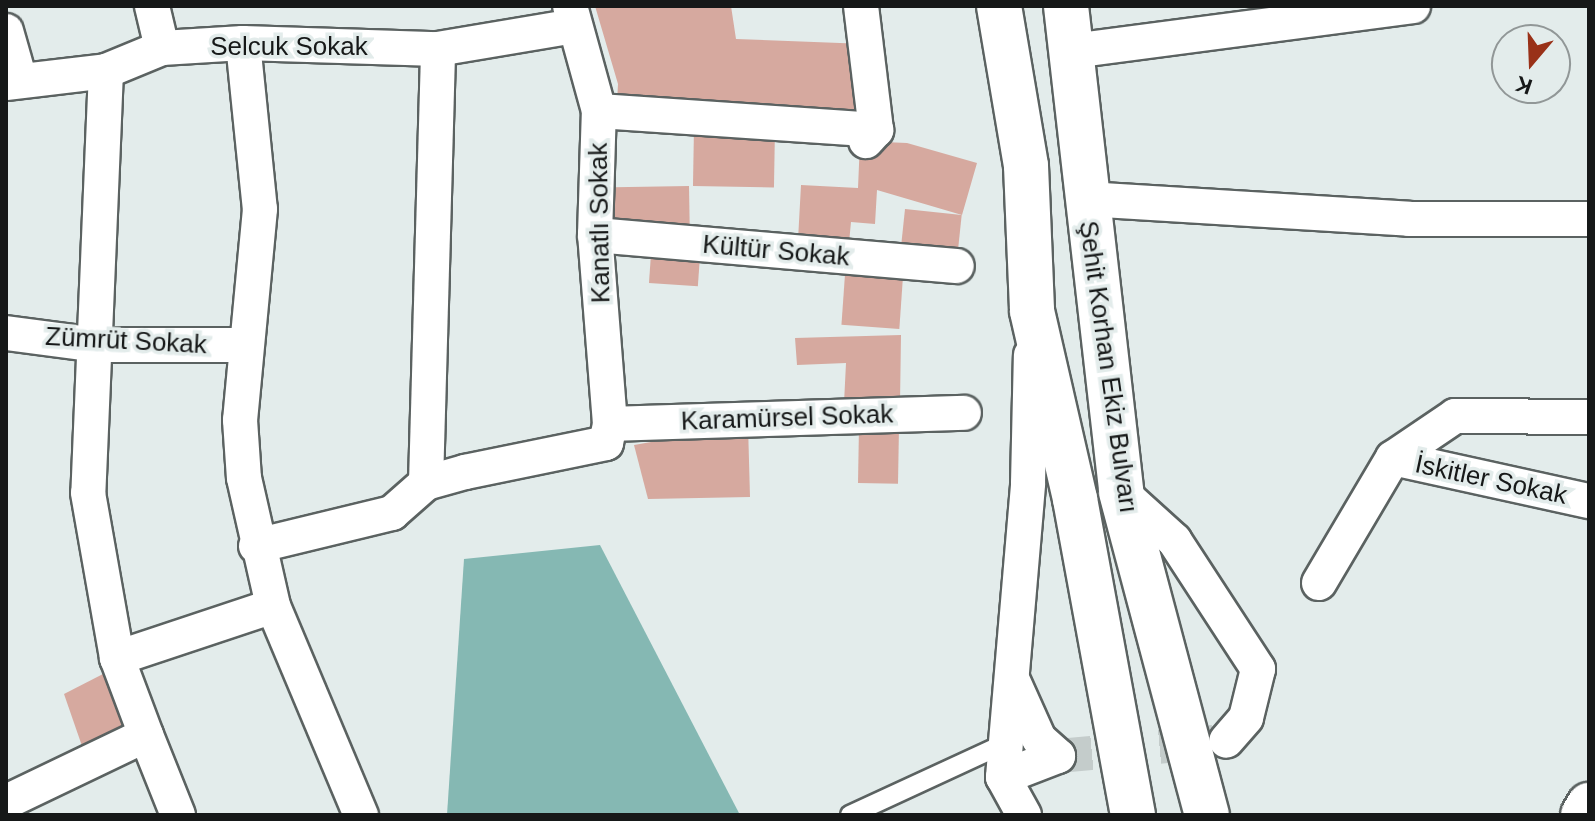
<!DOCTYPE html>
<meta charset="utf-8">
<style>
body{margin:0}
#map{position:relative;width:1595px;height:821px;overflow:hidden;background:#e3eceb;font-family:Helvetica,sans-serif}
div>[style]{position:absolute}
.forest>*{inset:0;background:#85b8b3}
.building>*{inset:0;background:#d6a99f;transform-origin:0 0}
.minor-tunnel>*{height:34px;margin-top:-17px;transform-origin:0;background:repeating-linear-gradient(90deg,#c4cccb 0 34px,transparent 0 51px)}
.roads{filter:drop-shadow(2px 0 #5b6261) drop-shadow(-2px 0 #5b6261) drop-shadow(0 2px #5b6261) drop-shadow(0 -2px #5b6261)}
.service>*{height:18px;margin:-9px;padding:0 9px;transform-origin:9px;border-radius:9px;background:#fff}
.minor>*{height:34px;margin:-17px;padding:0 17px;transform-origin:17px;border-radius:17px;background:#fff}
.secondary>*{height:44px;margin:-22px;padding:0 22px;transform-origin:22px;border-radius:22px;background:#fff}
.primary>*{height:44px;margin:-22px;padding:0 22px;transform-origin:22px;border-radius:22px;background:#fff}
span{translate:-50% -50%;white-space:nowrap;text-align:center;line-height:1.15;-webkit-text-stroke:7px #e3eceb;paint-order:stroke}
.street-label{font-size:26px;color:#161818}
.frame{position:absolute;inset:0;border:8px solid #161818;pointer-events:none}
.north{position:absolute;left:1491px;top:24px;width:80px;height:80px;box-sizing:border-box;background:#e3eceb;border:2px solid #919797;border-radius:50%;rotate:199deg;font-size:22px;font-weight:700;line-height:32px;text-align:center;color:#161818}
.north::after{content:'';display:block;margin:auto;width:28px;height:36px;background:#993118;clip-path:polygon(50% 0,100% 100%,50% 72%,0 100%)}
</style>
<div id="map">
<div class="forest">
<i style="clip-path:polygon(600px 545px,740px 815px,447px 815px,464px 559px)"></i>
</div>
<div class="building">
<i style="clip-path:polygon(595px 6px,731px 6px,736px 39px,866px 44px,867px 123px,617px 102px,618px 84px)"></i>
<i style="left:694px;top:127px;width:81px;height:59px;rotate:1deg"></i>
<i style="clip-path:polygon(860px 141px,907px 143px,977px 163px,962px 215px,877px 190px,875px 224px,851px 222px,849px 243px,798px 240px,801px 185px,858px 188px)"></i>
<i style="left:689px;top:186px;width:49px;height:75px;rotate:89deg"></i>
<i style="left:905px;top:209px;width:57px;height:53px;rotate:6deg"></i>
<i style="left:651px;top:254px;width:49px;height:29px;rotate:4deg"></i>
<i style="left:846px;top:260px;width:58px;height:65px;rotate:4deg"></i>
<i style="clip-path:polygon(901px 335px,900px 403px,844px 403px,846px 363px,797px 365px,795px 338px)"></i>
<i style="clip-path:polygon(748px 425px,750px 497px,648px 499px,634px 445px)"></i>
<i style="left:859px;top:426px;width:40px;height:57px;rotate:1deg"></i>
<i style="clip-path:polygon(103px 674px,134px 731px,82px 746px,64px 694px)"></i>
</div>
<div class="minor-tunnel">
<i style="left:1058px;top:756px;width:156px;rotate:-5.2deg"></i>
</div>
<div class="roads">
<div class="service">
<i style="left:850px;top:815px;width:172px;rotate:-24.8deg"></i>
</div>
<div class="minor">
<i style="left:152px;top:6px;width:43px;rotate:76.6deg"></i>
<i style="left:861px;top:6px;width:125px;rotate:83.1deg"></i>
<i style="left:6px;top:31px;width:51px;rotate:74.1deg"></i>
<i style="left:243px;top:43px;width:167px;rotate:84.2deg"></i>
<i style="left:260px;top:209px;width:212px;rotate:95.4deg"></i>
<i style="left:240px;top:420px;width:58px;rotate:86.1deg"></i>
<i style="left:244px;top:478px;width:131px;rotate:77.2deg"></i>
<i style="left:273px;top:606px;width:227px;rotate:67.2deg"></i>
<i style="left:1073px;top:51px;width:343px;rotate:-7.5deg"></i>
<i style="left:106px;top:71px;width:422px;rotate:92.4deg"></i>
<i style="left:88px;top:493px;width:168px;rotate:80deg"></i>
<i style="left:6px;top:83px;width:101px;rotate:-6.8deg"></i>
<i style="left:106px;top:71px;width:61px;rotate:-22.3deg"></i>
<i style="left:162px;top:48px;width:81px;rotate:-3.5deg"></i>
<i style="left:243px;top:43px;width:195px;rotate:1.8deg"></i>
<i style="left:438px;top:49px;width:138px;rotate:-9.6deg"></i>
<i style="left:599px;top:111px;width:278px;rotate:3.9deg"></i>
<i style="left:876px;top:130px;width:15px;rotate:132deg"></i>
<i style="left:1086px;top:199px;width:324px;rotate:3.5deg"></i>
<i style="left:1409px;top:219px;width:180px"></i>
<i style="left:595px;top:235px;width:363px;rotate:4.9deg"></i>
<i style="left:6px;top:333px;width:92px;rotate:7.5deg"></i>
<i style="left:97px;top:345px;width:149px"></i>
<i style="left:610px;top:424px;width:354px;rotate:-1.8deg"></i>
<i style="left:1393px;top:458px;width:201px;rotate:12.4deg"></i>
<i style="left:426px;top:483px;width:434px;rotate:-88.4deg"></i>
<i style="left:1121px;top:492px;width:72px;rotate:42.2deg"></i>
<i style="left:1174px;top:540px;width:154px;rotate:56.9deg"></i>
<i style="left:1258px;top:669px;width:50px;rotate:103.8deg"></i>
<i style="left:1246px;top:718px;width:30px;rotate:131deg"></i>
<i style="left:256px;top:546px;width:140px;rotate:-13.6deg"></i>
<i style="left:392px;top:513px;width:45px;rotate:-41.4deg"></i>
<i style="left:426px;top:483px;width:41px;rotate:-15.8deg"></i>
<i style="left:465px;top:472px;width:144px;rotate:-11.6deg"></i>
<i style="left:606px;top:443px;width:19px;rotate:-78deg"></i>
<i style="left:610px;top:424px;width:190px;rotate:-94.5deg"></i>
<i style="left:595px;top:235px;width:124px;rotate:-88.2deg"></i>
<i style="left:599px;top:111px;width:109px;rotate:-105.4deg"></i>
<i style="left:1319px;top:583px;width:145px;rotate:-59.4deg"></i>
<i style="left:1393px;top:458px;width:75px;rotate:-34.1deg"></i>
<i style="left:1455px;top:416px;width:134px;rotate:0.4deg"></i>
<i style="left:146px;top:735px;width:86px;rotate:68.2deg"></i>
<i style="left:1003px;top:777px;width:59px;rotate:-20.9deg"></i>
<i style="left:1058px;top:756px;width:25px;rotate:-138deg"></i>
<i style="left:1039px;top:739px;width:64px;rotate:-114.1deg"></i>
<i style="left:6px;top:802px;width:155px;rotate:-25.6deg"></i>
<i style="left:146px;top:735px;width:82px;rotate:-110.6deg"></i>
<i style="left:117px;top:658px;width:164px;rotate:-18.4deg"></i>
<i style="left:1024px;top:815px;width:43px;rotate:-118.9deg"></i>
<i style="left:1003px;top:777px;width:295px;rotate:-85.1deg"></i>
<i style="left:1028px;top:483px;width:128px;rotate:-88.7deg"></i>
</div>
<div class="secondary">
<i style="left:1583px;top:815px;width:12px;rotate:-59deg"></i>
</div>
<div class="primary">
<i style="left:999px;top:6px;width:162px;rotate:80.4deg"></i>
<i style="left:1026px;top:166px;width:145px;rotate:87.6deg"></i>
<i style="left:1032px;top:311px;width:193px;rotate:77.1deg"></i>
<i style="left:1075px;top:499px;width:321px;rotate:79.6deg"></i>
<i style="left:1066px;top:6px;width:489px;rotate:83.5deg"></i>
<i style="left:1121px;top:492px;width:334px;rotate:75.1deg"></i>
</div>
</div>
<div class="street-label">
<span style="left:289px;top:47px">Selcuk Sokak</span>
<span style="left:600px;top:223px;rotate:-91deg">Kanatlı Sokak</span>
<span style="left:776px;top:251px;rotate:5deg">Kültür Sokak</span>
<span style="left:126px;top:341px;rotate:3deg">Zümrüt Sokak</span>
<span style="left:1108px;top:367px;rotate:82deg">Şehit Korhan Ekiz Bulvarı</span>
<span style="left:787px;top:418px;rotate:-2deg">Karamürsel Sokak</span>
<span style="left:1491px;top:480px;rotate:12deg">İskitler Sokak</span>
</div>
<div class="frame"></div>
<div class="north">K</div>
</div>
